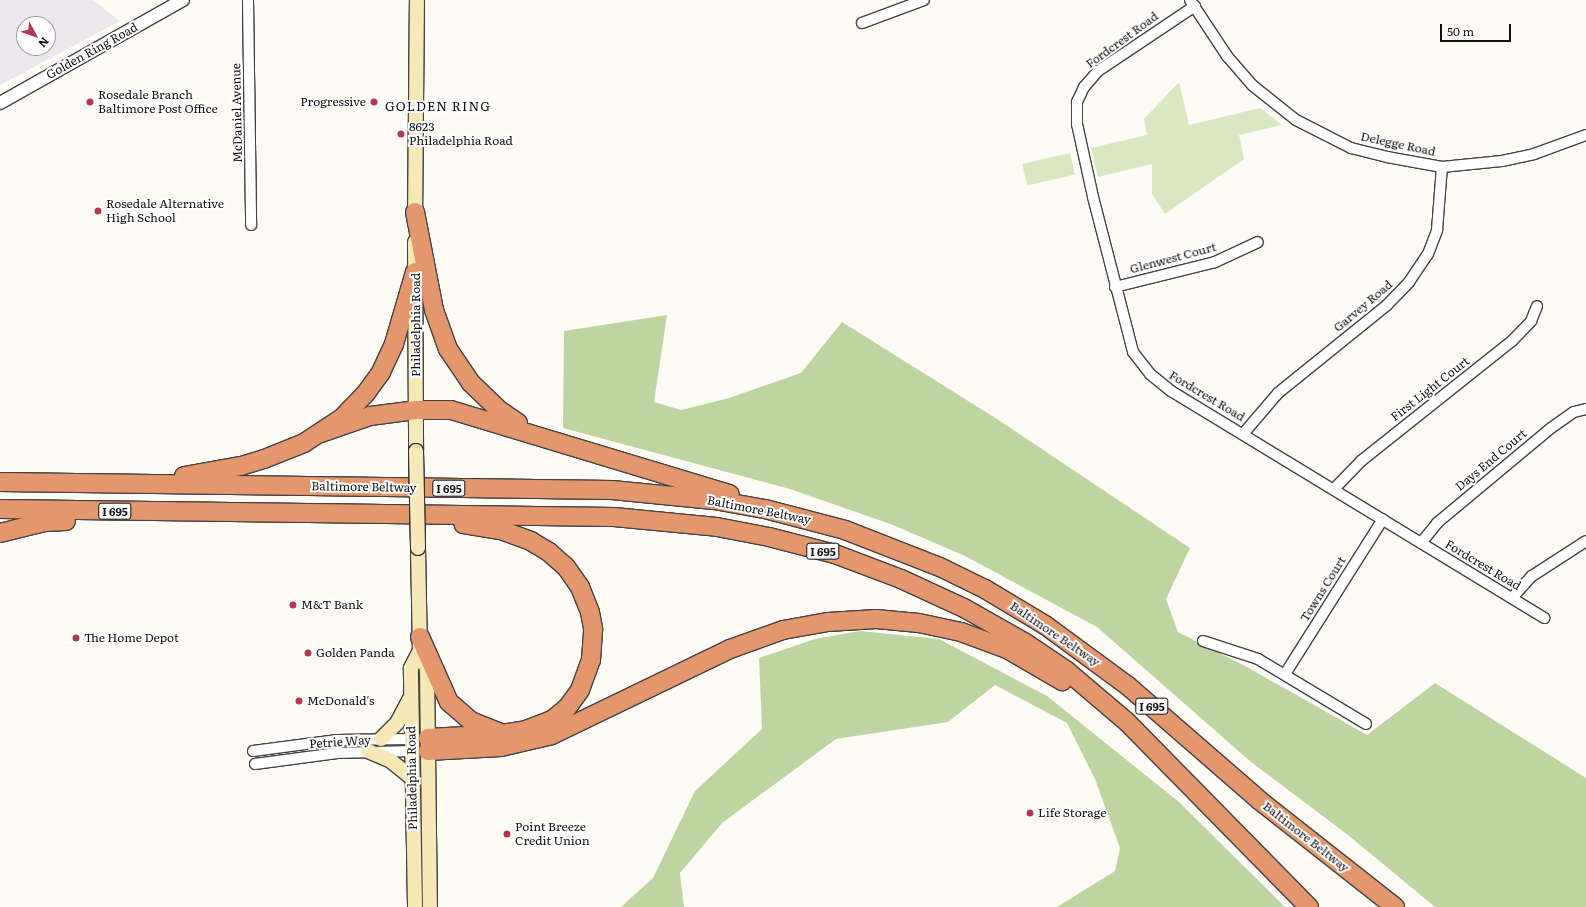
<!DOCTYPE html>
<style>
body{margin:0}
#map{position:relative;width:1586px;height:907px;overflow:hidden;background:#fefbf5;font-family:Literata,serif}
div>[style]{position:absolute}
.industrial>*{inset:0;background:#ece6ed}
.green>*{inset:0;background:#d8e6c1;transform-origin:0 0}
.forest>*{inset:0;background:#bed5a2}
.roads{filter:drop-shadow(1px 0 #434343) drop-shadow(-1px 0 #434343) drop-shadow(0 1px #434343) drop-shadow(0 -1px #434343)}
.minor>*{height:10px;margin:-5px;padding:0 5px;transform-origin:5px;border-radius:5px;background:#fff}
.tertiary>*{height:12px;margin:-6px;padding:0 6px;transform-origin:6px;border-radius:6px;background:#fff}
.secondary>*{height:14px;margin:-7px;padding:0 7px;transform-origin:7px;border-radius:7px;background:#f6e9b7}
.motorway>*{height:18px;margin:-9px;padding:0 9px;transform-origin:9px;border-radius:9px;background:#e4966c}
.bridges{filter:drop-shadow(1px 0 #323232) drop-shadow(-1px 0 #323232) drop-shadow(0 1px #323232) drop-shadow(0 -1px #323232)}
.secondary-bridge>*{height:14px;margin:-7px;padding:0 7px;transform-origin:7px;border-radius:7px;background:#f6e9b7}
.dots>*{width:11px;height:11px;translate:-50% -50%;box-sizing:border-box;border:2px solid #fff;border-radius:50%}
span{translate:-50% -50%;white-space:nowrap;text-align:center;line-height:1.15;-webkit-text-stroke:4px #fff;paint-order:stroke}
.shield-label span{padding:1px 3px;background:#fff;border:1px solid;border-radius:3px;-webkit-text-stroke-width:0}
.shield-label{font-size:11px;color:#101010;font-weight:700}
.street-label{font-size:12px;color:#101010}
.poi-label{font-size:12px;color:#101010}
.left{translate:0 -50%;text-align:left}
.right{translate:-100% -50%;text-align:right}
.neighbourhood-label{font-size:13px;color:#101010;letter-spacing:1px}
.north{position:absolute;left:16px;top:16px;width:40px;height:40px;box-sizing:border-box;background:#fff;border:1px solid #9f9f9f;border-radius:50%;rotate:130deg;font-size:11px;font-weight:700;line-height:16px;text-align:center;color:#101010}
.north::after{content:'';display:block;margin:auto;width:14px;height:18px;background:#b2374a;clip-path:polygon(50% 0,100% 100%,50% 72%,0 100%)}
.scale{position:absolute;left:1440px;top:24px;width:71px;height:18px;box-sizing:border-box;border:2px solid #101010;border-top:0;padding-left:5px;font-size:12px;line-height:14px;white-space:nowrap;color:#101010;-webkit-text-stroke:3px #fff;paint-order:stroke}
</style>
<div id="map">
<div class="industrial">
<i style="clip-path:polygon(evenodd,0 0,93px 0,120px 21px,0 85px,0 0,24px 24px,48px 24px,48px 48px,24px 48px,24px 24px)"></i>
</div>
<div class="green">
<i style="clip-path:polygon(1179px 82px,1189px 125px,1260px 108px,1282px 125px,1239px 135px,1244px 159px,1165px 214px,1152px 194px,1152px 164px,1098px 177px,1091px 148px,1147px 135px,1144px 119px)"></i>
<i style="left:1070px;top:153px;width:22px;height:49px;rotate:77deg"></i>
</div>
<div class="forest">
<i style="clip-path:polygon(667px 315px,654px 402px,681px 410px,729px 398px,801px 373px,842px 322px,997px 419px,1190px 548px,1166px 599px,1178px 632px,1247px 667px,1367px 735px,1435px 683px,1586px 778px,1586px 907px,1435px 907px,1348px 835px,1251px 762px,1097px 627px,965px 556px,893px 525px,790px 489px,563px 428px,564px 331px)"></i>
<i style="clip-path:polygon(860px 631px,939px 639px,1047px 696px,1179px 802px,1285px 907px,1057px 907px,1115px 871px,1120px 848px,1095px 779px,1067px 723px,995px 685px,948px 722px,836px 739px,722px 823px,680px 873px,684px 907px,621px 907px,653px 878px,695px 791px,762px 729px,759px 658px,815px 639px)"></i>
</div>
<div class="roads">
<div class="minor">
<i style="left:248px;top:0;width:225px;rotate:89.2deg"></i>
<i style="left:1190px;top:0;width:67px;rotate:56.5deg"></i>
<i style="left:1227px;top:56px;width:38px;rotate:49deg"></i>
<i style="left:1252px;top:85px;width:56px;rotate:38.5deg"></i>
<i style="left:1296px;top:120px;width:62px;rotate:27deg"></i>
<i style="left:1351px;top:148px;width:37px;rotate:14deg"></i>
<i style="left:1387px;top:157px;width:56px;rotate:10.3deg"></i>
<i style="left:1442px;top:167px;width:60px;rotate:-5.7deg"></i>
<i style="left:1502px;top:161px;width:33px;rotate:-12deg"></i>
<i style="left:1534px;top:154px;width:55px;rotate:-20.1deg"></i>
<i style="left:1195px;top:6px;width:117px;rotate:146.2deg"></i>
<i style="left:1098px;top:71px;width:21px;rotate:131deg"></i>
<i style="left:1084px;top:87px;width:17px;rotate:115deg"></i>
<i style="left:1077px;top:102px;width:22px;rotate:90deg"></i>
<i style="left:1077px;top:124px;width:75px;rotate:77.6deg"></i>
<i style="left:1093px;top:197px;width:160px;rotate:75.5deg"></i>
<i style="left:1133px;top:352px;width:28px;rotate:52deg"></i>
<i style="left:1150px;top:374px;width:27px;rotate:39deg"></i>
<i style="left:1171px;top:391px;width:437px;rotate:31.3deg"></i>
<i style="left:862px;top:23px;width:66px;rotate:-20.4deg"></i>
<i style="left:1115px;top:287px;width:103px;rotate:-14deg"></i>
<i style="left:1215px;top:262px;width:47px;rotate:-24.9deg"></i>
<i style="left:1243px;top:434px;width:54px;rotate:-49.5deg"></i>
<i style="left:1278px;top:393px;width:140px;rotate:-38.9deg"></i>
<i style="left:1387px;top:305px;width:32px;rotate:-46deg"></i>
<i style="left:1409px;top:282px;width:34px;rotate:-56deg"></i>
<i style="left:1428px;top:254px;width:26px;rotate:-69deg"></i>
<i style="left:1437px;top:230px;width:63px;rotate:-85.5deg"></i>
<i style="left:1334px;top:489px;width:39px;rotate:-46deg"></i>
<i style="left:1361px;top:461px;width:193px;rotate:-38.5deg"></i>
<i style="left:1512px;top:341px;width:28px;rotate:-46deg"></i>
<i style="left:1531px;top:321px;width:16px;rotate:-68deg"></i>
<i style="left:1421px;top:543px;width:26px;rotate:-51deg"></i>
<i style="left:1437px;top:523px;width:148px;rotate:-39.8deg"></i>
<i style="left:1551px;top:428px;width:28px;rotate:-35deg"></i>
<i style="left:1574px;top:412px;width:12px;rotate:-14deg"></i>
<i style="left:1512px;top:598px;width:30px;rotate:-48deg"></i>
<i style="left:1532px;top:576px;width:64px;rotate:-32.9deg"></i>
<i style="left:1203px;top:641px;width:58px;rotate:18.1deg"></i>
<i style="left:1258px;top:659px;width:126px;rotate:31deg"></i>
<i style="left:1285px;top:674px;width:183px;rotate:-57.7deg"></i>
<i style="left:253px;top:751px;width:85px;rotate:-7.5deg"></i>
<i style="left:337px;top:740px;width:75px;rotate:-0.8deg"></i>
<i style="left:255px;top:764px;width:83px;rotate:-7.6deg"></i>
<i style="left:337px;top:753px;width:75px;rotate:-1.5deg"></i>
</div>
<div class="tertiary">
<i style="left:0;top:103px;width:210px;rotate:-29.4deg"></i>
</div>
<div class="secondary">
<i style="left:415px;top:222px;width:222px;rotate:-89.5deg"></i>
<i style="left:415px;top:242px;width:209px;rotate:89.7deg"></i>
<i style="left:418px;top:548px;width:102px;rotate:88.9deg"></i>
<i style="left:420px;top:650px;width:20px;rotate:70deg"></i>
<i style="left:427px;top:669px;width:238px;rotate:89.3deg"></i>
<i style="left:381px;top:739px;width:23px;rotate:-45deg"></i>
<i style="left:397px;top:723px;width:27px;rotate:-62deg"></i>
<i style="left:368px;top:751px;width:25px;rotate:23deg"></i>
<i style="left:391px;top:761px;width:27px;rotate:39deg"></i>
<i style="left:415px;top:907px;width:239px;rotate:-91deg"></i>
<i style="left:411px;top:668px;width:20px;rotate:-63deg"></i>
</div>
<div class="motorway">
<i style="left:415px;top:212px;width:100px;rotate:79deg"></i>
<i style="left:434px;top:310px;width:41px;rotate:70.3deg"></i>
<i style="left:448px;top:349px;width:41px;rotate:55.9deg"></i>
<i style="left:471px;top:383px;width:39px;rotate:44deg"></i>
<i style="left:499px;top:410px;width:23px;rotate:34deg"></i>
<i style="left:321px;top:433px;width:52px;rotate:-19.1deg"></i>
<i style="left:370px;top:416px;width:46px;rotate:-7.4deg"></i>
<i style="left:416px;top:410px;width:35px"></i>
<i style="left:451px;top:410px;width:291px;rotate:16.8deg"></i>
<i style="left:184px;top:476px;width:58px;rotate:-10deg"></i>
<i style="left:241px;top:466px;width:24px;rotate:-17deg"></i>
<i style="left:264px;top:459px;width:43px;rotate:-21.8deg"></i>
<i style="left:304px;top:443px;width:45px;rotate:-33.3deg"></i>
<i style="left:342px;top:418px;width:35px;rotate:-46deg"></i>
<i style="left:366px;top:393px;width:26px;rotate:-54deg"></i>
<i style="left:381px;top:372px;width:31px;rotate:-65deg"></i>
<i style="left:394px;top:344px;width:75px;rotate:-73.7deg"></i>
<i style="left:0;top:482px;width:612px;rotate:0.75deg"></i>
<i style="left:612px;top:490px;width:102px;rotate:5.6deg"></i>
<i style="left:714px;top:500px;width:52px;rotate:10deg"></i>
<i style="left:765px;top:509px;width:83px;rotate:14.7deg"></i>
<i style="left:845px;top:530px;width:102px;rotate:21.3deg"></i>
<i style="left:940px;top:567px;width:50px;rotate:26.1deg"></i>
<i style="left:985px;top:589px;width:70px;rotate:31deg"></i>
<i style="left:1045px;top:625px;width:103px;rotate:36.3deg"></i>
<i style="left:1128px;top:686px;width:174px;rotate:41deg"></i>
<i style="left:1259px;top:800px;width:173px;rotate:38.2deg"></i>
<i style="left:0;top:509px;width:614px;rotate:0.75deg"></i>
<i style="left:614px;top:517px;width:103px;rotate:5.5deg"></i>
<i style="left:717px;top:527px;width:53px;rotate:10.9deg"></i>
<i style="left:769px;top:537px;width:68px;rotate:14.4deg"></i>
<i style="left:835px;top:554px;width:71px;rotate:20.7deg"></i>
<i style="left:901px;top:579px;width:69px;rotate:24.7deg"></i>
<i style="left:964px;top:608px;width:69px;rotate:29.5deg"></i>
<i style="left:1024px;top:642px;width:52px;rotate:34deg"></i>
<i style="left:1067px;top:671px;width:79px;rotate:40.4deg"></i>
<i style="left:1127px;top:722px;width:260px;rotate:45.5deg"></i>
<i style="left:0;top:533px;width:46px;rotate:-13.7deg"></i>
<i style="left:45px;top:522px;width:21px;rotate:-3deg"></i>
<i style="left:420px;top:637px;width:71px;rotate:66deg"></i>
<i style="left:449px;top:702px;width:29px;rotate:41deg"></i>
<i style="left:471px;top:721px;width:31px;rotate:22deg"></i>
<i style="left:428px;top:738px;width:74px;rotate:-3.1deg"></i>
<i style="left:502px;top:734px;width:24px;rotate:-9deg"></i>
<i style="left:526px;top:730px;width:28px;rotate:-21deg"></i>
<i style="left:552px;top:720px;width:19px;rotate:-39deg"></i>
<i style="left:567px;top:708px;width:22px;rotate:-54deg"></i>
<i style="left:580px;top:690px;width:32px;rotate:-70deg"></i>
<i style="left:591px;top:660px;width:32px;rotate:-86deg"></i>
<i style="left:593px;top:628px;width:16px;rotate:-101deg"></i>
<i style="left:590px;top:612px;width:27px;rotate:-112deg"></i>
<i style="left:580px;top:587px;width:24px;rotate:-125deg"></i>
<i style="left:566px;top:567px;width:23px;rotate:-139deg"></i>
<i style="left:549px;top:552px;width:21px;rotate:-149deg"></i>
<i style="left:531px;top:541px;width:33px;rotate:-160deg"></i>
<i style="left:500px;top:530px;width:37px;rotate:-171deg"></i>
<i style="left:428px;top:751px;width:73px;rotate:-3.1deg"></i>
<i style="left:501px;top:747px;width:52px;rotate:-13.2deg"></i>
<i style="left:552px;top:735px;width:198px;rotate:-25.8deg"></i>
<i style="left:730px;top:649px;width:56px;rotate:-19.7deg"></i>
<i style="left:783px;top:630px;width:46px;rotate:-10.1deg"></i>
<i style="left:828px;top:622px;width:48px;rotate:-3.6deg"></i>
<i style="left:876px;top:619px;width:43px;rotate:5.3deg"></i>
<i style="left:919px;top:623px;width:43px;rotate:12.1deg"></i>
<i style="left:961px;top:632px;width:49px;rotate:20.3deg"></i>
<i style="left:1007px;top:649px;width:64px;rotate:30.2deg"></i>
</div>
</div>
<div class="bridges">
<div class="secondary-bridge">
<i style="left:416px;top:451px;width:97px;rotate:88.8deg"></i>
</div>
</div>
<div class="dots">
<i style="left:90px;top:102px;background:#b2374a"></i>
<i style="left:374px;top:102px;background:#b2374a"></i>
<i style="left:401px;top:134px;background:#b2374a"></i>
<i style="left:98px;top:211px;background:#b2374a"></i>
<i style="left:293px;top:605px;background:#b2374a"></i>
<i style="left:76px;top:638px;background:#b2374a"></i>
<i style="left:308px;top:653px;background:#b2374a"></i>
<i style="left:299px;top:701px;background:#b2374a"></i>
<i style="left:1030px;top:813px;background:#b2374a"></i>
<i style="left:507px;top:834px;background:#b2374a"></i>
</div>
<div class="shield-label">
<span style="left:449px;top:488px">I 695</span>
<span style="left:115px;top:511px">I 695</span>
<span style="left:823px;top:551px">I 695</span>
<span style="left:1152px;top:706px">I 695</span>
</div>
<div class="street-label">
<span style="left:1122px;top:40px;rotate:-36deg">Fordcrest Road</span>
<span style="left:92px;top:51px;rotate:-29deg">Golden Ring Road</span>
<span style="left:237px;top:113px;rotate:-91deg">McDaniel Avenue</span>
<span style="left:1398px;top:144px;rotate:12deg">Delegge Road</span>
<span style="left:1173px;top:258px;rotate:-15deg">Glenwest Court</span>
<span style="left:1363px;top:306px;rotate:-40deg">Garvey Road</span>
<span style="left:416px;top:325px;rotate:-90deg">Philadelphia Road</span>
<span style="left:1430px;top:389px;rotate:-38deg">First Light Court</span>
<span style="left:1207px;top:396px;rotate:31deg">Fordcrest Road</span>
<span style="left:1491px;top:460px;rotate:-40deg">Days End Court</span>
<span style="left:364px;top:487px;rotate:1deg">Baltimore Beltway</span>
<span style="left:759px;top:510px;rotate:11deg">Baltimore Beltway</span>
<span style="left:1483px;top:565px;rotate:31deg">Fordcrest Road</span>
<span style="left:1323px;top:589px;rotate:-58deg">Towns Court</span>
<span style="left:1055px;top:634px;rotate:34deg">Baltimore Beltway</span>
<span style="left:340px;top:742px;rotate:-4deg">Petrie Way</span>
<span style="left:412px;top:778px;rotate:-91deg">Philadelphia Road</span>
<span style="left:1306px;top:837px;rotate:38deg">Baltimore Beltway</span>
</div>
<div class="poi-label">
<span class="left" style="left:98px;top:102px">Rosedale Branch<br>Baltimore Post Office</span>
<span class="right" style="left:366px;top:102px">Progressive</span>
<span class="left" style="left:409px;top:134px">8623<br>Philadelphia Road</span>
<span class="left" style="left:106px;top:211px">Rosedale Alternative<br>High School</span>
<span class="left" style="left:301px;top:605px">M&amp;T Bank</span>
<span class="left" style="left:84px;top:638px">The Home Depot</span>
<span class="left" style="left:316px;top:653px">Golden Panda</span>
<span class="left" style="left:307px;top:701px">McDonald's</span>
<span class="left" style="left:1038px;top:813px">Life Storage</span>
<span class="left" style="left:515px;top:834px">Point Breeze<br>Credit Union</span>
</div>
<div class="neighbourhood-label">
<span style="left:438px;top:106px">GOLDEN RING</span>
</div>
<div class="north">N</div>
<div class="scale">50 m</div>
</div>
